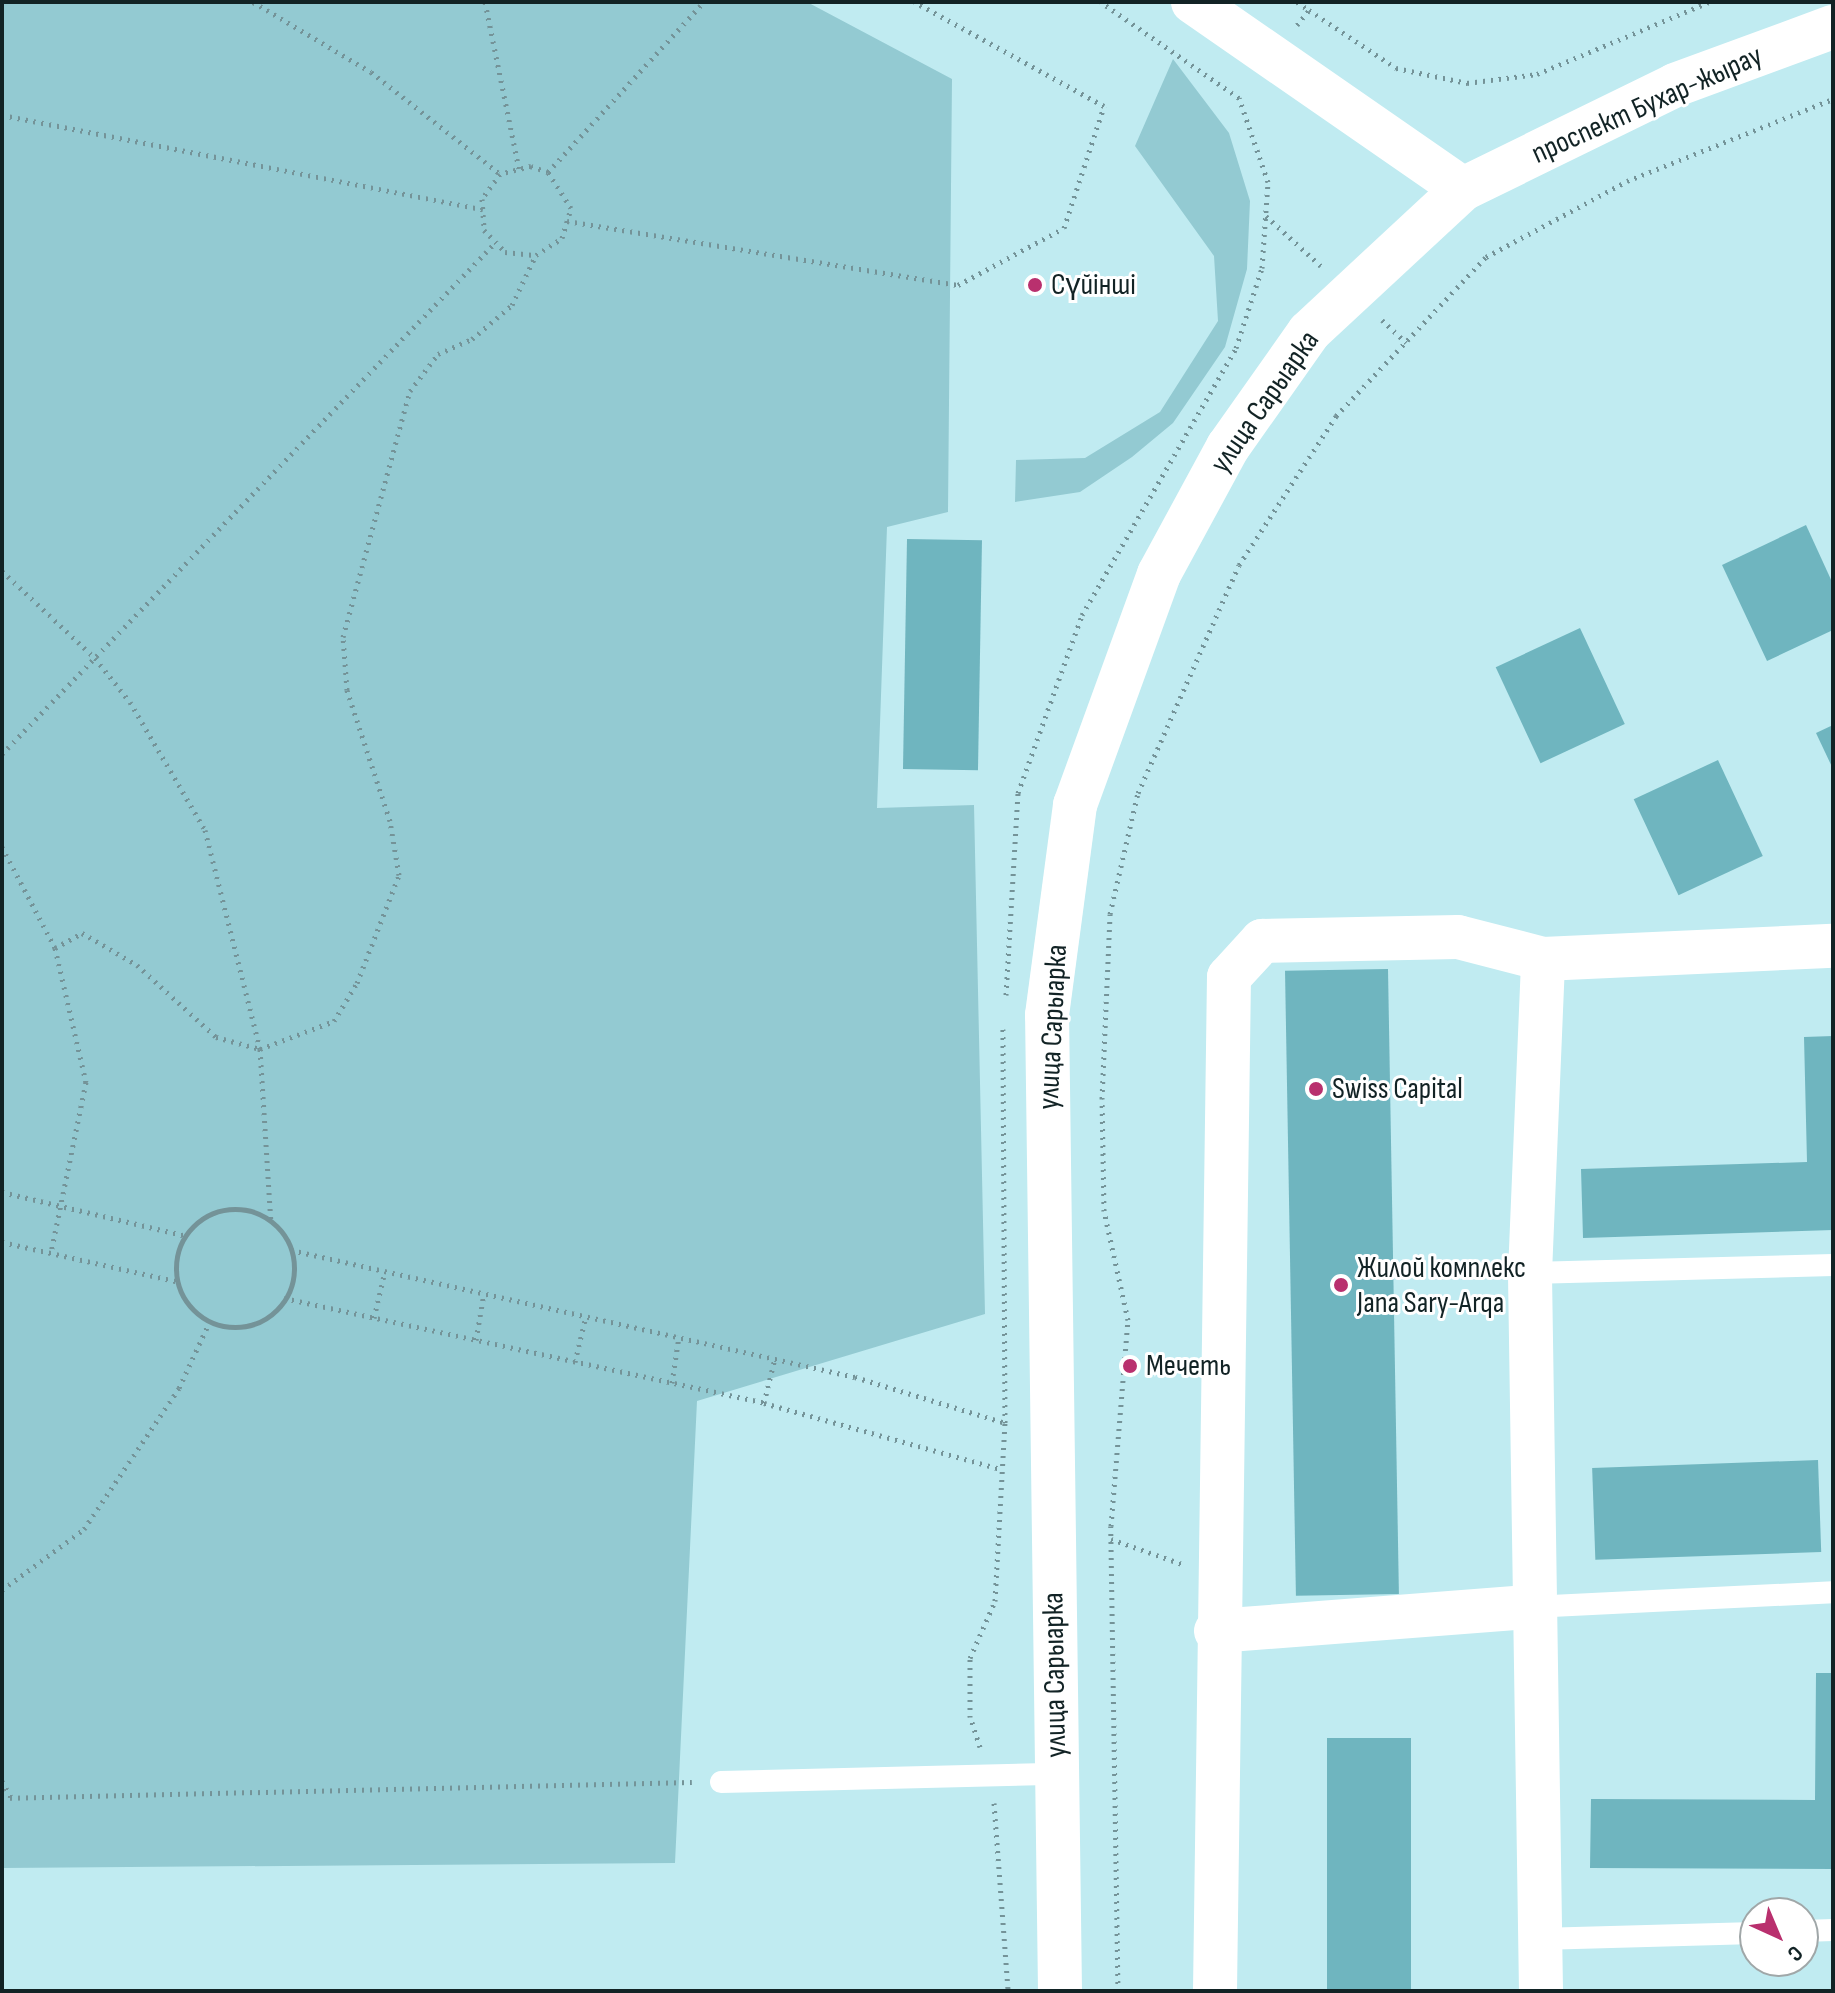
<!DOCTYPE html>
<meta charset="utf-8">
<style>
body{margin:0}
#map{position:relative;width:1835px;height:1993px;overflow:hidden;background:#c0ebf1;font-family:"Sofia Sans Condensed",sans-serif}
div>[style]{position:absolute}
.green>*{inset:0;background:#93cad2}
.building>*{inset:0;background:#6fb5bf;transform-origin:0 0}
.path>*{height:5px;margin-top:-2.5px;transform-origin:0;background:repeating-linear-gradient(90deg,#749398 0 2px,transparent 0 8px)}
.path>.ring{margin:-2.5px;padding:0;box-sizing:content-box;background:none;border:5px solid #749398;border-radius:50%}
.lane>*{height:22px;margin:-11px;padding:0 11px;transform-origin:11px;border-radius:11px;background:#fff}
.street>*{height:44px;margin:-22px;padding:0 22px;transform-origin:22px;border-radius:22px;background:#fff}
.secondary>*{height:44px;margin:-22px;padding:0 22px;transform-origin:22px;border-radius:22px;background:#fff}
.primary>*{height:44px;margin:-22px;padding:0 22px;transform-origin:22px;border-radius:22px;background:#fff}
.dots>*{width:22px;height:22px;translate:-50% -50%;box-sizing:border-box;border:4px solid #fff;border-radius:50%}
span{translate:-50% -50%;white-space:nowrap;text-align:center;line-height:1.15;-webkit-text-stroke:6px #fff;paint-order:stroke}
.street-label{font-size:30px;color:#122325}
.poi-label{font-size:30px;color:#122325}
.left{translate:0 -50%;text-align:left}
.frame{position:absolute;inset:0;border:4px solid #122325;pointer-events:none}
.north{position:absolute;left:1739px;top:1897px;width:80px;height:80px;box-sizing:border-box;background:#fff;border:2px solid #a0a7a8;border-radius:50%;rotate:136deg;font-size:22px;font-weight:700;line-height:32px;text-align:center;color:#122325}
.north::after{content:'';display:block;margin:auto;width:28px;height:36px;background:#b9306e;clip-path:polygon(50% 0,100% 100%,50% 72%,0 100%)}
</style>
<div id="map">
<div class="green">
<i style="clip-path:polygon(2px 2px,807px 2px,952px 79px,948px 512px,887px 527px,877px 808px,974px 805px,985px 1314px,697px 1401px,675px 1863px,2px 1868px)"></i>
<i style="clip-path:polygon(1173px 59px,1229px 133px,1250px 201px,1247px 269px,1225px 347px,1173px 423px,1132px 457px,1080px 492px,1015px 502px,1016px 460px,1085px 458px,1160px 412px,1218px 321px,1214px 256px,1135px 146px)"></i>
</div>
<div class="building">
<i style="clip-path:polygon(1806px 525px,1833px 584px,1833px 630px,1767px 661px,1722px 565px)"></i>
<i style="left:907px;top:539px;width:75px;height:230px;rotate:1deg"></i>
<i style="left:1580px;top:628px;width:106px;height:93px;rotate:65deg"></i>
<i style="clip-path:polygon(1833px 725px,1833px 769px,1816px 733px)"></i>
<i style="left:1718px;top:760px;width:106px;height:93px;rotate:65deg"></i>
<i style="left:1388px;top:969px;width:625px;height:103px;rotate:89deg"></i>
<i style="clip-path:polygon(1833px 1036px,1833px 1230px,1583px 1238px,1581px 1169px,1807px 1162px,1804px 1037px)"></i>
<i style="left:1818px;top:1460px;width:92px;height:226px;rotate:88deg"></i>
<i style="clip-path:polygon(1816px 1673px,1833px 1673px,1833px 1869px,1590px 1868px,1591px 1799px,1815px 1800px)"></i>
<i style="left:1411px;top:1738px;width:253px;height:84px;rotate:90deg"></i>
</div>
<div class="path">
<i style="left:253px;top:2px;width:137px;rotate:30.7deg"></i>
<i style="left:371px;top:72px;width:164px;rotate:38.3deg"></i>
<i style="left:485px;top:2px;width:170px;rotate:78.5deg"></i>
<i style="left:1297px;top:2px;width:14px;rotate:34deg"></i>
<i style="left:1297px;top:25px;width:19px;rotate:-51deg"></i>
<i style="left:1309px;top:10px;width:105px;rotate:33.7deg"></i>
<i style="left:1396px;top:68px;width:73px;rotate:11.9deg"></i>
<i style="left:1467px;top:83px;width:71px;rotate:-7.3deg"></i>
<i style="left:1537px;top:74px;width:186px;rotate:-22.7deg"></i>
<i style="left:2px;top:115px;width:490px;rotate:11.1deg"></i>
<i style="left:548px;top:172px;width:231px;rotate:-47.5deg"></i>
<i style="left:1266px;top:216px;width:74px;rotate:42.3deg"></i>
<i style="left:567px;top:221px;width:396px;rotate:9.3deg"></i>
<i style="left:958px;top:285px;width:120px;rotate:-28.3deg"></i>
<i style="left:1064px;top:228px;width:128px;rotate:-71.8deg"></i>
<i style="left:1104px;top:106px;width:216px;rotate:-151.2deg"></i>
<i style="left:1382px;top:320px;width:33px;rotate:43deg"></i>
<i style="left:2px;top:571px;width:127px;rotate:43.1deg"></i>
<i style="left:95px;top:658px;width:56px;rotate:51.5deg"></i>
<i style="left:130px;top:702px;width:148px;rotate:59.6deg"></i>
<i style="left:205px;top:830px;width:226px;rotate:75.9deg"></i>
<i style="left:260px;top:1049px;width:173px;rotate:86.4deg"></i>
<i style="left:2px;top:754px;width:711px;rotate:-46.03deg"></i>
<i style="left:2px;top:847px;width:114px;rotate:62.3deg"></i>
<i style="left:55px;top:948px;width:138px;rotate:77deg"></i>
<i style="left:86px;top:1082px;width:175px;rotate:101.6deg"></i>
<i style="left:55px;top:948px;width:31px;rotate:-29deg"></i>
<i style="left:82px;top:933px;width:64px;rotate:30.2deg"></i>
<i style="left:137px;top:965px;width:107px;rotate:42.3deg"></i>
<i style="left:216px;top:1037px;width:46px;rotate:15.3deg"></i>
<i style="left:260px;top:1049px;width:79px;rotate:-20.7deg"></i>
<i style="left:334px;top:1021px;width:44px;rotate:-58.8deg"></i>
<i style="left:357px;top:983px;width:116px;rotate:-68.7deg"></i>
<i style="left:399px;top:875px;width:55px;rotate:-99.5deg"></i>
<i style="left:390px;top:821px;width:138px;rotate:-108.2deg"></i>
<i style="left:347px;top:690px;width:53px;rotate:-94.3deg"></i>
<i style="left:343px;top:637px;width:255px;rotate:-74.8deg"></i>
<i style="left:410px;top:391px;width:46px;rotate:-52.9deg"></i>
<i style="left:438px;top:354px;width:37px;rotate:-24deg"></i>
<i style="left:472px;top:339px;width:52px;rotate:-40.4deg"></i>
<i style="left:512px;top:305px;width:55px;rotate:-64.4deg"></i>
<i style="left:536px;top:255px;width:31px;rotate:-33deg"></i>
<i style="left:562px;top:238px;width:31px;rotate:-73deg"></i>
<i style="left:571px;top:208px;width:43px;rotate:-122.6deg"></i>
<i style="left:548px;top:172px;width:18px;rotate:-161deg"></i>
<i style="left:531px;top:166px;width:32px;rotate:166deg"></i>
<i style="left:500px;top:174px;width:31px;rotate:126deg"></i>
<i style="left:482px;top:199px;width:31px;rotate:86deg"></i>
<i style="left:484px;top:230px;width:30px;rotate:46deg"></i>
<i style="left:505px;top:252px;width:31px;rotate:6deg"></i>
<i style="left:1006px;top:995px;width:202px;rotate:-86.6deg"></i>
<i style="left:1018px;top:793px;width:189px;rotate:-70.2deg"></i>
<i style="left:1082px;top:615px;width:308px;rotate:-60deg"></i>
<i style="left:1236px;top:348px;width:84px;rotate:-72deg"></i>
<i style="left:1262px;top:268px;width:86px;rotate:-86deg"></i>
<i style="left:1268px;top:182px;width:89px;rotate:-109deg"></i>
<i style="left:1239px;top:98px;width:168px;rotate:-145.2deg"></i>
<i style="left:2px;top:1192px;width:189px;rotate:13.4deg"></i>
<i class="ring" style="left:176px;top:1209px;width:113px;height:113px"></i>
<i style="left:2px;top:1242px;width:181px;rotate:12.7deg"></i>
<i style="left:291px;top:1250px;width:578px;rotate:12.69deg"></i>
<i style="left:855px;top:1377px;width:157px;rotate:17deg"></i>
<i style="left:284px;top:1298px;width:491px;rotate:12.3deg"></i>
<i style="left:764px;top:1403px;width:245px;rotate:15.6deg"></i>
<i style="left:374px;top:1318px;width:48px;rotate:-76.8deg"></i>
<i style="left:476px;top:1340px;width:48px;rotate:-80.3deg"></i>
<i style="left:575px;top:1362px;width:47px;rotate:-76.6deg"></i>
<i style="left:672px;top:1383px;width:48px;rotate:-81.5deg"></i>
<i style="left:764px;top:1403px;width:46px;rotate:-76.3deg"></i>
<i style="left:1111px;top:1539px;width:75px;rotate:19.4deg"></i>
<i style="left:2px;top:1590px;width:102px;rotate:-36.6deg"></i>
<i style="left:84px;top:1529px;width:170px;rotate:-56deg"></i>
<i style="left:179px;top:1388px;width:72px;rotate:-65.2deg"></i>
<i style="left:980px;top:1747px;width:32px;rotate:-108deg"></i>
<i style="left:970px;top:1717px;width:59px;rotate:-90deg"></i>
<i style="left:970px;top:1658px;width:62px;rotate:-66.3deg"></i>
<i style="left:995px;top:1601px;width:178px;rotate:-86.8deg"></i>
<i style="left:1005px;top:1423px;width:394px;rotate:-90.3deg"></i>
<i style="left:2px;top:1781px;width:18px;rotate:61deg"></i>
<i style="left:2px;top:1798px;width:690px;rotate:-1.33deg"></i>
<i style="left:994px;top:1803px;width:189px;rotate:85.7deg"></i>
<i style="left:1118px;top:1991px;width:465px;rotate:-90.9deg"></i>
<i style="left:1111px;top:1526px;width:207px;rotate:-85.3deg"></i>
<i style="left:1128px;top:1320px;width:112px;rotate:-102.4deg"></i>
<i style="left:1104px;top:1211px;width:112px;rotate:-91deg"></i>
<i style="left:1102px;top:1099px;width:185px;rotate:-87.5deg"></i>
<i style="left:1110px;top:914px;width:124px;rotate:-77deg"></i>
<i style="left:1138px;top:793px;width:249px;rotate:-66.1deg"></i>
<i style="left:1239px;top:565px;width:178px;rotate:-56.9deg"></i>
<i style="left:1336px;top:416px;width:219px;rotate:-46.7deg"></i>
<i style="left:1486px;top:257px;width:160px;rotate:-28.3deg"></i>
<i style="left:1627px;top:181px;width:222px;rotate:-21.7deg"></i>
</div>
<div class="lane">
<i style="left:1530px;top:1273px;width:303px;rotate:-1.5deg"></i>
<i style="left:1531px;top:1607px;width:302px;rotate:-2.8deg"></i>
<i style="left:721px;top:1782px;width:336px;rotate:-1.4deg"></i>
<i style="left:1803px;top:1931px;width:30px;rotate:-2deg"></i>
<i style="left:1539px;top:1939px;width:216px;rotate:-1.6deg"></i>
</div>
<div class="street">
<i style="left:1216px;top:1631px;width:316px;rotate:-4.4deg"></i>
<i style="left:1215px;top:1991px;width:1014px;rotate:-89.21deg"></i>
<i style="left:1229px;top:977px;width:49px;rotate:-47.5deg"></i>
<i style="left:1262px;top:941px;width:196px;rotate:-1.2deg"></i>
<i style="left:1458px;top:937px;width:88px;rotate:14.5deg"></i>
<i style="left:1541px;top:1991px;width:718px;rotate:-90.88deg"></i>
<i style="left:1530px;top:1273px;width:314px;rotate:-87.6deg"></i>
<i style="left:1543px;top:959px;width:290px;rotate:-2.6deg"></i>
</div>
<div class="secondary">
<i style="left:1193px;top:2px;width:328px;rotate:34.7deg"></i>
</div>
<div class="primary">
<i style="left:1060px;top:1991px;width:976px;rotate:-90.76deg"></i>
<i style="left:1047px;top:1015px;width:212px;rotate:-82.4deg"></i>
<i style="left:1075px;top:805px;width:246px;rotate:-70deg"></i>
<i style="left:1159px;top:574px;width:145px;rotate:-61.5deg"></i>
<i style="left:1228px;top:447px;width:141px;rotate:-54.8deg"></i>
<i style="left:1309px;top:332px;width:210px;rotate:-42.9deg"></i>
<i style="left:1463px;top:189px;width:236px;rotate:-26.1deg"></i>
<i style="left:1675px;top:85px;width:168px;rotate:-20.2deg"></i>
</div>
<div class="dots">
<i style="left:1035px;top:285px;background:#b9306e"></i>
<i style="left:1316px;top:1089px;background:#b9306e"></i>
<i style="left:1341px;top:1285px;background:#b9306e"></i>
<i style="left:1130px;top:1366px;background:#b9306e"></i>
</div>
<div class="street-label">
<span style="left:1647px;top:105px;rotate:-24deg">проспект Бухар-жырау</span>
<span style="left:1265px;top:402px;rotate:-55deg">улица Сарыарка</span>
<span style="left:1053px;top:1027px;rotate:-87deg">улица Сарыарка</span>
<span style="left:1055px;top:1675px;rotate:-91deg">улица Сарыарка</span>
</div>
<div class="poi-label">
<span class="left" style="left:1051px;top:285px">Сүйінші</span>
<span class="left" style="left:1332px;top:1089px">Swiss Capital</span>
<span class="left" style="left:1357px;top:1285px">Жилой комплекс<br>Jana Sary-Arqa</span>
<span class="left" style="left:1146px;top:1366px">Мечеть</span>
</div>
<div class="frame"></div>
<div class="north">С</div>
</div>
